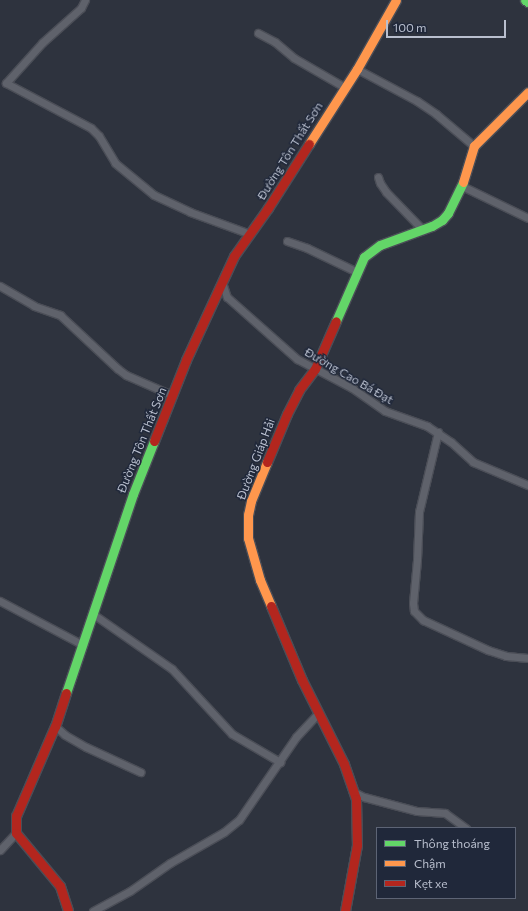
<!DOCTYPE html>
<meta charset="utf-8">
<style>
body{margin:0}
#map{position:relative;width:528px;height:911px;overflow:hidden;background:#2e333e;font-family:Commissioner,sans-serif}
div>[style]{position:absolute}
.roads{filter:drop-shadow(1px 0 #4b4e57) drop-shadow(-1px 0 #4b4e57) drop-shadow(0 1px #4b4e57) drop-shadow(0 -1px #4b4e57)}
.street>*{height:7px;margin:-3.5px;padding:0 3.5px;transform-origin:3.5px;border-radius:3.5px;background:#5f626b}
.fast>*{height:9px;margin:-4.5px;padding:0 4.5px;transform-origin:4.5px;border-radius:4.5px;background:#63d668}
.slow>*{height:9px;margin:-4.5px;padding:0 4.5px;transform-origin:4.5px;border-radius:4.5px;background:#ff974d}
.jam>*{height:9px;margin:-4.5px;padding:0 4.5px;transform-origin:4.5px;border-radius:4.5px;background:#b3261e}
span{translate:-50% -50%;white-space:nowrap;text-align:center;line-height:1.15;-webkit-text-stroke:3px #20283a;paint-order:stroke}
.street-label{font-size:12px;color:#b9bfce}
.legend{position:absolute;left:376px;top:827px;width:140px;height:72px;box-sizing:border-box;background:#20283a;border:1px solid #5d6475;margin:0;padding:5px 7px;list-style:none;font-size:12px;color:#b9bfce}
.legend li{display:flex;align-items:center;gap:8px;height:20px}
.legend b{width:20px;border:1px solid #5d6475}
.scale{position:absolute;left:386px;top:20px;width:120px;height:18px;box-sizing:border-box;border:2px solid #b9bfce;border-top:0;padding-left:5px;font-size:12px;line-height:14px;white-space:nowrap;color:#b9bfce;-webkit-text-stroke:3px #20283a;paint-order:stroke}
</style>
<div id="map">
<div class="roads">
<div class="street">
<i style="left:85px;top:0;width:9px;rotate:117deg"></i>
<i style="left:81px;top:8px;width:52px;rotate:138.1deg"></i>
<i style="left:42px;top:43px;width:54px;rotate:132deg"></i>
<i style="left:6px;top:83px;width:96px;rotate:27.9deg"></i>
<i style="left:91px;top:128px;width:11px;rotate:45deg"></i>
<i style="left:99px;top:136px;width:31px;rotate:59deg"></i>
<i style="left:115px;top:163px;width:50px;rotate:39.4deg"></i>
<i style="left:154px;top:195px;width:40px;rotate:25deg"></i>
<i style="left:190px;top:212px;width:64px;rotate:20.1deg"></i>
<i style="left:258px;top:33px;width:19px;rotate:28deg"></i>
<i style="left:275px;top:42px;width:25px;rotate:40deg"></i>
<i style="left:294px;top:58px;width:58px;rotate:30.1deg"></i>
<i style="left:357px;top:69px;width:68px;rotate:28.1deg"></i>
<i style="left:417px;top:101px;width:23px;rotate:34deg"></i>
<i style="left:436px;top:114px;width:50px;rotate:40.1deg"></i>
<i style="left:378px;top:177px;width:6px;rotate:72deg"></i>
<i style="left:380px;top:183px;width:11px;rotate:56deg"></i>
<i style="left:386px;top:192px;width:53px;rotate:45.8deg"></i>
<i style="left:462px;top:186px;width:73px;rotate:25.9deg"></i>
<i style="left:287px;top:241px;width:21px;rotate:19deg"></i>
<i style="left:307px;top:248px;width:55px;rotate:25.6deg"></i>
<i style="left:222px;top:282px;width:16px;rotate:72deg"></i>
<i style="left:227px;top:297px;width:94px;rotate:41.5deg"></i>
<i style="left:297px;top:359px;width:62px;rotate:27.8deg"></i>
<i style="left:352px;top:388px;width:40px;rotate:34.9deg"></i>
<i style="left:385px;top:411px;width:45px;rotate:19.7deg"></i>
<i style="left:427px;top:426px;width:29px;rotate:34deg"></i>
<i style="left:451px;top:442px;width:30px;rotate:42deg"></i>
<i style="left:473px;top:462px;width:60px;rotate:22.7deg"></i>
<i style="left:0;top:286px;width:39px;rotate:30deg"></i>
<i style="left:34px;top:306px;width:28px;rotate:19deg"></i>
<i style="left:60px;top:315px;width:79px;rotate:43deg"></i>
<i style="left:118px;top:369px;width:10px;rotate:37deg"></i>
<i style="left:126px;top:375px;width:50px;rotate:23.5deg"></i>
<i style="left:438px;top:432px;width:82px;rotate:103.4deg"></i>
<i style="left:419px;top:512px;width:48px;rotate:92.4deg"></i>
<i style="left:417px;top:560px;width:43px;rotate:95.3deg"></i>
<i style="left:413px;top:603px;width:8px;rotate:83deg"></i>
<i style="left:414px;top:611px;width:13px;rotate:45deg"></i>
<i style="left:423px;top:620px;width:72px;rotate:24.8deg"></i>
<i style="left:488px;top:650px;width:19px;rotate:18deg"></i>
<i style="left:506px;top:656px;width:22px;rotate:5deg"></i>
<i style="left:0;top:601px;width:94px;rotate:27.9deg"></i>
<i style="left:93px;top:614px;width:96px;rotate:34.8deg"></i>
<i style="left:172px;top:669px;width:88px;rotate:47.3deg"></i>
<i style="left:232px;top:734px;width:56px;rotate:30.3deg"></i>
<i style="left:55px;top:726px;width:13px;rotate:42deg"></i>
<i style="left:65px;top:735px;width:24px;rotate:30deg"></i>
<i style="left:86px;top:747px;width:60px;rotate:24.8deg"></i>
<i style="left:354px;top:792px;width:11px;rotate:27deg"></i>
<i style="left:364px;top:797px;width:55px;rotate:14.8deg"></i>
<i style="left:417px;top:811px;width:28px;rotate:4deg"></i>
<i style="left:445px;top:813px;width:26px;rotate:36deg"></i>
<i style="left:0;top:850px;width:23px;rotate:-47deg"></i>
<i style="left:93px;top:911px;width:42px;rotate:-28.4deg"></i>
<i style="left:130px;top:891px;width:49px;rotate:-35deg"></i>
<i style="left:170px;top:863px;width:62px;rotate:-29.9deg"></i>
<i style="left:224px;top:832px;width:19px;rotate:-39deg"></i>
<i style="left:239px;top:820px;width:101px;rotate:-55.5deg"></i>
<i style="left:296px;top:737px;width:33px;rotate:-47deg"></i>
</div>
<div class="fast">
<i style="left:525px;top:0;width:4px;rotate:34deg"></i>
<i style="left:336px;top:321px;width:70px;rotate:-66.4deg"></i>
<i style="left:364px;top:257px;width:20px;rotate:-37deg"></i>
<i style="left:380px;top:245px;width:55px;rotate:-20.1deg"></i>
<i style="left:432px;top:226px;width:12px;rotate:-31deg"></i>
<i style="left:442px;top:220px;width:9px;rotate:-49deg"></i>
<i style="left:448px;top:213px;width:34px;rotate:-64deg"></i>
<i style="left:66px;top:693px;width:210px;rotate:-71.4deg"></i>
<i style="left:133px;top:494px;width:57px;rotate:-68.4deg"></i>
</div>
<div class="slow">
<i style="left:309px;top:144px;width:89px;rotate:-57.4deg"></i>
<i style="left:357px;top:69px;width:79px;rotate:-60.5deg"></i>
<i style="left:463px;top:182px;width:38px;rotate:-73deg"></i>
<i style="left:474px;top:146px;width:76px;rotate:-45deg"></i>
<i style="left:267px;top:462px;width:42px;rotate:112.3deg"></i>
<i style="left:251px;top:501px;width:14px;rotate:102deg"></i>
<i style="left:248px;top:515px;width:23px;rotate:90deg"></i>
<i style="left:248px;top:538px;width:44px;rotate:74.1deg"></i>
<i style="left:260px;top:580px;width:28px;rotate:67deg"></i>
</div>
<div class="jam">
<i style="left:154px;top:441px;width:87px;rotate:-68.4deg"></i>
<i style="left:186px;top:360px;width:115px;rotate:-65.2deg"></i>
<i style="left:234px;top:256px;width:59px;rotate:-54.7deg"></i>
<i style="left:268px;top:208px;width:76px;rotate:-57.4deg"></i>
<i style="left:267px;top:462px;width:52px;rotate:-67.4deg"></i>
<i style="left:287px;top:414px;width:27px;rotate:-63deg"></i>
<i style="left:299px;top:390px;width:26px;rotate:-53deg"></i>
<i style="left:315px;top:369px;width:52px;rotate:-66.4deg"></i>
<i style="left:271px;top:606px;width:80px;rotate:67.3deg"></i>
<i style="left:302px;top:680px;width:94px;rotate:63.4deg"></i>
<i style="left:344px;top:764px;width:37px;rotate:71deg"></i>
<i style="left:356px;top:799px;width:46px;rotate:88.8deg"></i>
<i style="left:357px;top:845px;width:67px;rotate:100.3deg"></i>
<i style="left:66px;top:693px;width:35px;rotate:108deg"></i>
<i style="left:55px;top:726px;width:98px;rotate:113.4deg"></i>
<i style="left:16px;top:816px;width:17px;rotate:90deg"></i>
<i style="left:16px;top:833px;width:69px;rotate:50.3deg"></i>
<i style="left:60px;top:886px;width:26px;rotate:72deg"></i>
</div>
</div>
<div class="street-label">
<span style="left:290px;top:151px;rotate:-58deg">Đường Tôn Thất Sơn</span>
<span style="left:349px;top:376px;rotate:30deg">Đường Cao Bá Đạt</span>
<span style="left:142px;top:440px;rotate:-68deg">Đường Tôn Thất Sơn</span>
<span style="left:256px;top:459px;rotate:-69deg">Đường Giáp Hải</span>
</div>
<ul class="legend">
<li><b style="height:5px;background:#63d668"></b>Thông thoáng</li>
<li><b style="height:5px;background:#ff974d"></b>Chậm</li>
<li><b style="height:5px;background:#b3261e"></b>Kẹt xe</li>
</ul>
<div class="scale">100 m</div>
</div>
